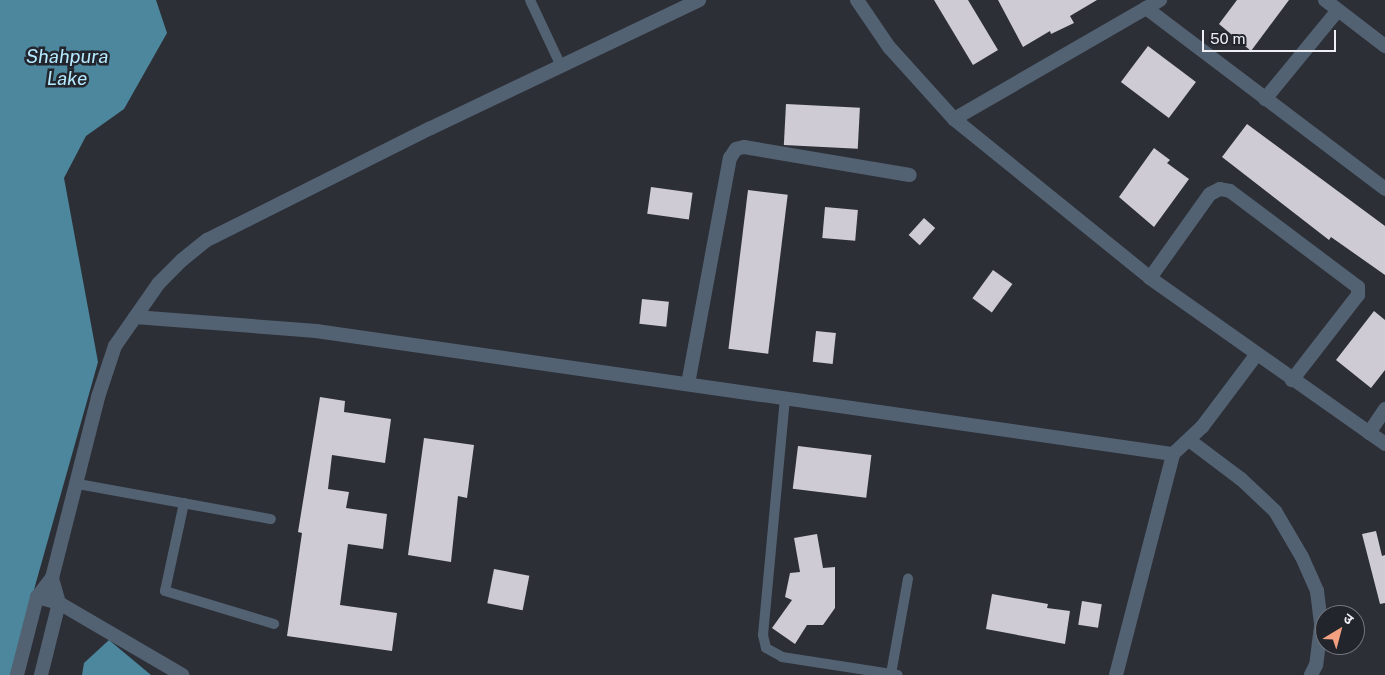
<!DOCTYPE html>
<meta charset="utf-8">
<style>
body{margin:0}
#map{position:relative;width:1385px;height:675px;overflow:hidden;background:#2d2f37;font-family:"Public Sans","Noto Sans Devanagari",sans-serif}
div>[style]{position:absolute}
.water>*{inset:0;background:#4c879d}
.building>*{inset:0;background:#cecbd5;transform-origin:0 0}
.service>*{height:10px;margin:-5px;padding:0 5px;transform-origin:5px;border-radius:5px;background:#536272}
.minor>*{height:14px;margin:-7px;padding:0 7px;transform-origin:7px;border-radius:7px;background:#536272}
.tertiary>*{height:14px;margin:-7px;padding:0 7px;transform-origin:7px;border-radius:7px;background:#536272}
span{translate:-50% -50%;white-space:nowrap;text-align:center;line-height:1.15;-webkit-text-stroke:5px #23252d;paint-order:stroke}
.water-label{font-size:19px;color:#b6eaff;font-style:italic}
.north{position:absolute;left:1315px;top:605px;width:50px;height:50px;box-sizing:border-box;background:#23252d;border:1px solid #74767d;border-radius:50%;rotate:37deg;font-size:14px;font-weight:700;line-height:20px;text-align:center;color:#eeeff4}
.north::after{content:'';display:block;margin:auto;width:18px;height:22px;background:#f2a07f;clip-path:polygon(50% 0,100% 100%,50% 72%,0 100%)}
.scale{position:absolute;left:1202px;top:30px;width:134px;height:22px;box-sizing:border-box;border:2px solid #eeeff4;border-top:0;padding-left:6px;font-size:15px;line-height:18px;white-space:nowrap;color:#eeeff4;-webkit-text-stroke:4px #23252d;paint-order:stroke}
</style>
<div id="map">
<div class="water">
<i style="clip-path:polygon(0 0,156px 0,167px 33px,124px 109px,86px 136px,64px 178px,98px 362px,10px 675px,0 675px)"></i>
<i style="clip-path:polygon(109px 640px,151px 675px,82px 675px,84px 663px)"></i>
</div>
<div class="building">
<i style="clip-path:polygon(934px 0,968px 0,998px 50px,973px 65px)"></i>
<i style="clip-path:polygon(998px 0,1097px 0,1070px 16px,1074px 23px,1051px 34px,1050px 31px,1023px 47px)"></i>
<i style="clip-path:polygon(1237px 0,1289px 0,1251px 51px,1219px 24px)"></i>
<i style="left:1148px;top:46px;width:60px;height:45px;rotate:37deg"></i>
<i style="left:786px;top:104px;width:74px;height:41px;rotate:3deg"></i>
<i style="clip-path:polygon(1247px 124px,1385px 226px,1385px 275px,1331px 237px,1329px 240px,1222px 157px)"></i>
<i style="clip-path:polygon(1154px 148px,1170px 160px,1167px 163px,1189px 179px,1154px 227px,1119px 197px)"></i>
<i style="left:651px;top:187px;width:42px;height:27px;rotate:8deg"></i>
<i style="left:748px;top:190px;width:40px;height:160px;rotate:7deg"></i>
<i style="left:825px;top:207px;width:33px;height:31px;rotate:5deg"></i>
<i style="left:924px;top:218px;width:15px;height:23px;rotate:42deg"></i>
<i style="left:993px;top:270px;width:24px;height:35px;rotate:36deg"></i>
<i style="left:642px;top:299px;width:27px;height:25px;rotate:6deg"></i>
<i style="clip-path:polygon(1374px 311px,1385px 320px,1385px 370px,1371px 388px,1336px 360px)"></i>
<i style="left:816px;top:331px;width:20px;height:31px;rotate:6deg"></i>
<i style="clip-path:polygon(320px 397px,345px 401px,344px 412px,391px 419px,385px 463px,332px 455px,328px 489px,349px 492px,346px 508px,387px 514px,383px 549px,348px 544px,340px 605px,397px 613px,392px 651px,287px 636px,302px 533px,298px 532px)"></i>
<i style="clip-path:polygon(424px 438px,474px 445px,467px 498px,458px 496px,451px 562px,408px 555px)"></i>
<i style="left:798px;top:446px;width:74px;height:43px;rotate:7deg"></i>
<i style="clip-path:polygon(1376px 531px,1382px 556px,1385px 555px,1385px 603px,1380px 604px,1362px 534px)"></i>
<i style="clip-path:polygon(817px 534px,823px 568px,835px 567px,835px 608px,823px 625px,807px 625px,795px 644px,772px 628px,792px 600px,785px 597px,790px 573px,800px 572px,794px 538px)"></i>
<i style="left:494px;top:569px;width:36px;height:35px;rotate:11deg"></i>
<i style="clip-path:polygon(992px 594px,1048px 604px,1047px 608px,1070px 611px,1065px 644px,986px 629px)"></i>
<i style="left:1082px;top:601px;width:20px;height:24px;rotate:9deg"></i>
</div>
<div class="service">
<i style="left:530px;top:0;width:73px;rotate:64.8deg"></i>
<i style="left:785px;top:398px;width:238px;rotate:95.3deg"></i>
<i style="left:763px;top:635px;width:13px;rotate:77deg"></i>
<i style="left:766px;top:648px;width:18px;rotate:29deg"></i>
<i style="left:782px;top:657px;width:117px;rotate:8.8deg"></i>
<i style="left:78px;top:484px;width:196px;rotate:10.3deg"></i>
<i style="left:184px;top:503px;width:90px;rotate:102.2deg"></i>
<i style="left:165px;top:591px;width:114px;rotate:16.8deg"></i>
<i style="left:891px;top:674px;width:97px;rotate:-79.9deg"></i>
</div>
<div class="minor">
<i style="left:857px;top:0;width:57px;rotate:55.8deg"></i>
<i style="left:889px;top:47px;width:97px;rotate:47.9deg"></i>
<i style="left:954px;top:119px;width:252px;rotate:39deg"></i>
<i style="left:1150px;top:278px;width:288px;rotate:35.2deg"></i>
<i style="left:1325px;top:0;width:76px;rotate:37.5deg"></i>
<i style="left:1146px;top:8px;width:300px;rotate:37.1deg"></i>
<i style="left:1265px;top:99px;width:115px;rotate:-50.6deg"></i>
<i style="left:954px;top:119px;width:238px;rotate:-30deg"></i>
<i style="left:1150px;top:278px;width:103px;rotate:-54.5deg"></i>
<i style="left:1210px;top:194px;width:11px;rotate:-27deg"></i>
<i style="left:1220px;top:189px;width:10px;rotate:11deg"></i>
<i style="left:1230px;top:191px;width:160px;rotate:36.9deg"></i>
<i style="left:1358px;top:287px;width:8px;rotate:90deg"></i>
<i style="left:1358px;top:295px;width:108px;rotate:127.8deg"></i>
<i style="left:135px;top:317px;width:182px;rotate:4.4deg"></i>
<i style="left:316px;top:331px;width:866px;rotate:8.17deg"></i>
<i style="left:1173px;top:454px;width:40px;rotate:-43deg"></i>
<i style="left:1202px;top:427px;width:91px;rotate:-53deg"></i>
<i style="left:688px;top:384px;width:230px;rotate:-79.5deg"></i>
<i style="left:730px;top:158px;width:11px;rotate:-56deg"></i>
<i style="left:736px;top:149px;width:8px;rotate:-14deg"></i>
<i style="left:744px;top:147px;width:168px;rotate:9.6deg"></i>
<i style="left:1369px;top:433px;width:29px;rotate:-56deg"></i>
<i style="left:1189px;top:440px;width:65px;rotate:36.9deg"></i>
<i style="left:1241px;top:479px;width:47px;rotate:43.3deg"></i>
<i style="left:1275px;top:511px;width:53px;rotate:59.6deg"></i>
<i style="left:1302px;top:557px;width:37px;rotate:66deg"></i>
<i style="left:1317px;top:591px;width:35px;rotate:83deg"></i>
<i style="left:1321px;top:626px;width:39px;rotate:97deg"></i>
<i style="left:1316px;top:665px;width:11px;rotate:117deg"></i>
<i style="left:37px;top:597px;width:23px;rotate:15deg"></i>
<i style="left:59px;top:603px;width:143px;rotate:30.3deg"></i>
<i style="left:1116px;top:675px;width:228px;rotate:-75.5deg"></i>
</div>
<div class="tertiary">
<i style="left:17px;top:675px;width:81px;rotate:-75.6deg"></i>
<i style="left:37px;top:597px;width:24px;rotate:-52deg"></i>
<i style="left:52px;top:578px;width:187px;rotate:-75.7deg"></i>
<i style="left:98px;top:397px;width:54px;rotate:-71.6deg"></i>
<i style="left:115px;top:346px;width:77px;rotate:-55.1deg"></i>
<i style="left:159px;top:283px;width:33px;rotate:-45deg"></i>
<i style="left:182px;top:260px;width:32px;rotate:-39deg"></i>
<i style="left:207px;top:240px;width:250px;rotate:-26.6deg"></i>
<i style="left:431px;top:128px;width:297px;rotate:-25.5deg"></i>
<i style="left:41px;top:675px;width:74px;rotate:-76deg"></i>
<i style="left:59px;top:603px;width:26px;rotate:-106deg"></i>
</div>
<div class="water-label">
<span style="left:67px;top:68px">Shahpura<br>Lake</span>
</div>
<div class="north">उ</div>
<div class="scale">50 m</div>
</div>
